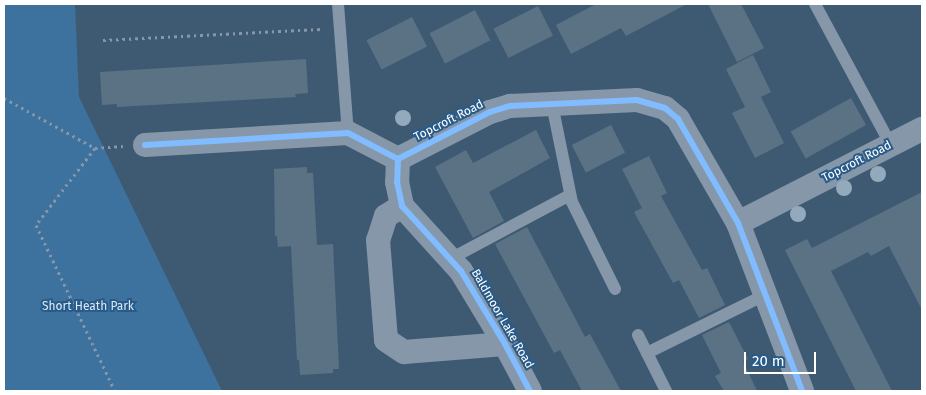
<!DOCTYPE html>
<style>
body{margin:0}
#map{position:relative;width:926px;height:395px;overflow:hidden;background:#3e5a73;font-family:"Fira Sans",sans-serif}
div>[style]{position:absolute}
.green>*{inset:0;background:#3d719e}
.building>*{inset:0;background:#5b7285;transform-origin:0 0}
.path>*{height:3px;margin-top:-1.5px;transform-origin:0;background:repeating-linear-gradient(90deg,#8597a8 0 2.5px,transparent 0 6.5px)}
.service>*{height:12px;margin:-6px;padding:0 6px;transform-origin:6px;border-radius:6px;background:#8597a8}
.minor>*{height:24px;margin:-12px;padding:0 12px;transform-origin:12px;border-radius:12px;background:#8597a8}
.cycleway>*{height:6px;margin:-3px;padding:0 3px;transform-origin:3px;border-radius:3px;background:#80bcff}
.trees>*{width:16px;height:16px;margin:-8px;border-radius:50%;background:#93a9bc}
span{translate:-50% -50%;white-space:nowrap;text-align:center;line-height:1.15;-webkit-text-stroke:4px #285b89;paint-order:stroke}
.street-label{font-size:12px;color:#fff}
.park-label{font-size:12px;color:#d9e9f7}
.frame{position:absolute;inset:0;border:5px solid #fff;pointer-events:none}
.scale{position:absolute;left:744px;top:352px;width:72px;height:22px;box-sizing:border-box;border:2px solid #fff;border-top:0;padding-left:6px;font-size:15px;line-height:18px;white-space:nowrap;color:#fff;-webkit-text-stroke:4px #285b89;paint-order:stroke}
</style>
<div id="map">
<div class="green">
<i style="clip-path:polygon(4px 4px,75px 4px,79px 97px,222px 391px,4px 391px)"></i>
</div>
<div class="building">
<i style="clip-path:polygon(596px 4px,687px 4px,626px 36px,621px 28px,571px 54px,556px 25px)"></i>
<i style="clip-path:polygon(708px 4px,741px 4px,764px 48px,737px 62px)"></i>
<i style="left:538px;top:6px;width:33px;height:50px;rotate:63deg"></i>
<i style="left:475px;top:10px;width:34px;height:51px;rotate:63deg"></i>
<i style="left:412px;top:17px;width:33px;height:51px;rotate:63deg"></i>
<i style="clip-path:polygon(753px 55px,771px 92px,761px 97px,784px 143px,755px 158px,732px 113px,745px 107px,726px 69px)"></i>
<i style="clip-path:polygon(306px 59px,308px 93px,295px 94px,296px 97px,117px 107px,117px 104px,102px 105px,100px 72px)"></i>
<i style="left:851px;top:98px;width:31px;height:69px;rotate:61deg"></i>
<i style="left:611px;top:125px;width:31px;height:44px;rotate:63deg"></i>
<i style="clip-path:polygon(536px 130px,550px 158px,489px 192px,504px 221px,473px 238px,435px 167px,466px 150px,473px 163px)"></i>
<i style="clip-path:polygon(649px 156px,667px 193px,661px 196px,702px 270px,707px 268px,725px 305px,699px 318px,679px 280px,673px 283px,634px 212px,642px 208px,622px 169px)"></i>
<i style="clip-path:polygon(307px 167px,307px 173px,313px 173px,317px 245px,333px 244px,339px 369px,333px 369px,333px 373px,300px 375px,299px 360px,297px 360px,291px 246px,278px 247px,277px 236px,275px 236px,274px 169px)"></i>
<i style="clip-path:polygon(922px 192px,922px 310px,889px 246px,871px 256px,868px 252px,831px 271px,892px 391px,856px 391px,785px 250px,807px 239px,812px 248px)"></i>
<i style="clip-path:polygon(527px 227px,585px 337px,590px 334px,621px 391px,582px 391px,560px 350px,554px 353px,495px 244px)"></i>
<i style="clip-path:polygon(729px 322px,748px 359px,743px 361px,757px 391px,724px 391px,715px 376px,721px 373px,702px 335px)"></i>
</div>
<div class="path">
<i style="left:103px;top:40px;width:218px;rotate:-2.9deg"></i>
<i style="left:4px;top:98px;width:104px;rotate:28.8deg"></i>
<i style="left:95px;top:148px;width:28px;rotate:-4deg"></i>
<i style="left:95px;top:148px;width:97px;rotate:127.5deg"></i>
<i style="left:36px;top:225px;width:184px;rotate:64.6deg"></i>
</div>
<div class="service">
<i style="left:338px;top:4px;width:129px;rotate:85.6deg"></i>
<i style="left:815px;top:4px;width:160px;rotate:61.7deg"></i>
<i style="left:552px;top:104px;width:100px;rotate:78.5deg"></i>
<i style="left:572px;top:202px;width:97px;rotate:63.7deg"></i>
<i style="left:450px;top:259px;width:136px;rotate:-28.1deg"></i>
<i style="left:638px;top:335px;width:63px;rotate:63.4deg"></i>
<i style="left:647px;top:353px;width:131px;rotate:-26.2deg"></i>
</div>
<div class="minor">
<i style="left:145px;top:145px;width:203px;rotate:-3.4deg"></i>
<i style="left:348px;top:133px;width:56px;rotate:27.5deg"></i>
<i style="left:398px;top:159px;width:103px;rotate:-27.1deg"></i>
<i style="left:490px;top:112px;width:21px;rotate:-17deg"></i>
<i style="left:510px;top:106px;width:127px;rotate:-2.7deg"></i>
<i style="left:637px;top:100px;width:29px;rotate:16deg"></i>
<i style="left:665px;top:108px;width:17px;rotate:40deg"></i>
<i style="left:678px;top:119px;width:120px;rotate:60deg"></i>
<i style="left:738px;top:223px;width:180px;rotate:69.1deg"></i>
<i style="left:398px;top:159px;width:23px;rotate:92deg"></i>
<i style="left:397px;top:182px;width:25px;rotate:78deg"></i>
<i style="left:402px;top:206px;width:88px;rotate:47.8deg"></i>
<i style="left:461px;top:271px;width:85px;rotate:58.9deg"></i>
<i style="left:505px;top:344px;width:53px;rotate:62deg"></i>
<i style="left:402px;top:206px;width:19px;rotate:148deg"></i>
<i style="left:386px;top:216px;width:25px;rotate:108deg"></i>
<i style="left:378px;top:240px;width:100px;rotate:85.4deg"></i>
<i style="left:386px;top:340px;width:22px;rotate:34deg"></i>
<i style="left:404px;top:352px;width:101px;rotate:-4.5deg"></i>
<i style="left:738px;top:223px;width:207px;rotate:-27.1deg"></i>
</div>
<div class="cycleway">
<i style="left:145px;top:145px;width:203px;rotate:-3.4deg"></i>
<i style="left:348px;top:133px;width:56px;rotate:27.5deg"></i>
<i style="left:398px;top:159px;width:103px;rotate:-27.1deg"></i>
<i style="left:490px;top:112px;width:21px;rotate:-17deg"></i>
<i style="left:510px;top:106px;width:127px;rotate:-2.7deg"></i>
<i style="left:637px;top:100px;width:29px;rotate:16deg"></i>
<i style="left:665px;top:108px;width:17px;rotate:40deg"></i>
<i style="left:678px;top:119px;width:120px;rotate:60deg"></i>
<i style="left:738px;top:223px;width:180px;rotate:69.1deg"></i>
<i style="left:398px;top:159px;width:23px;rotate:92deg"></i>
<i style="left:397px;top:182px;width:25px;rotate:78deg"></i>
<i style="left:402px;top:206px;width:88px;rotate:47.8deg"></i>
<i style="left:461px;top:271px;width:85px;rotate:58.9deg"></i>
<i style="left:505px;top:344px;width:53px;rotate:62deg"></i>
</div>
<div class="trees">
<i style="left:403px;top:118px"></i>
<i style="left:878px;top:174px"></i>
<i style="left:844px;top:188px"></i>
<i style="left:798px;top:214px"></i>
</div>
<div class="street-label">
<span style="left:449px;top:121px;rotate:-27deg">Topcroft Road</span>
<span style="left:857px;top:162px;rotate:-27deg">Topcroft Road</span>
<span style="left:502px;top:319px;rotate:60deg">Baldmoor Lake Road</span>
</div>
<div class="park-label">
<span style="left:88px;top:307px">Short Heath Park</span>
</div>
<div class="frame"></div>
<div class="scale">20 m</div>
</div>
